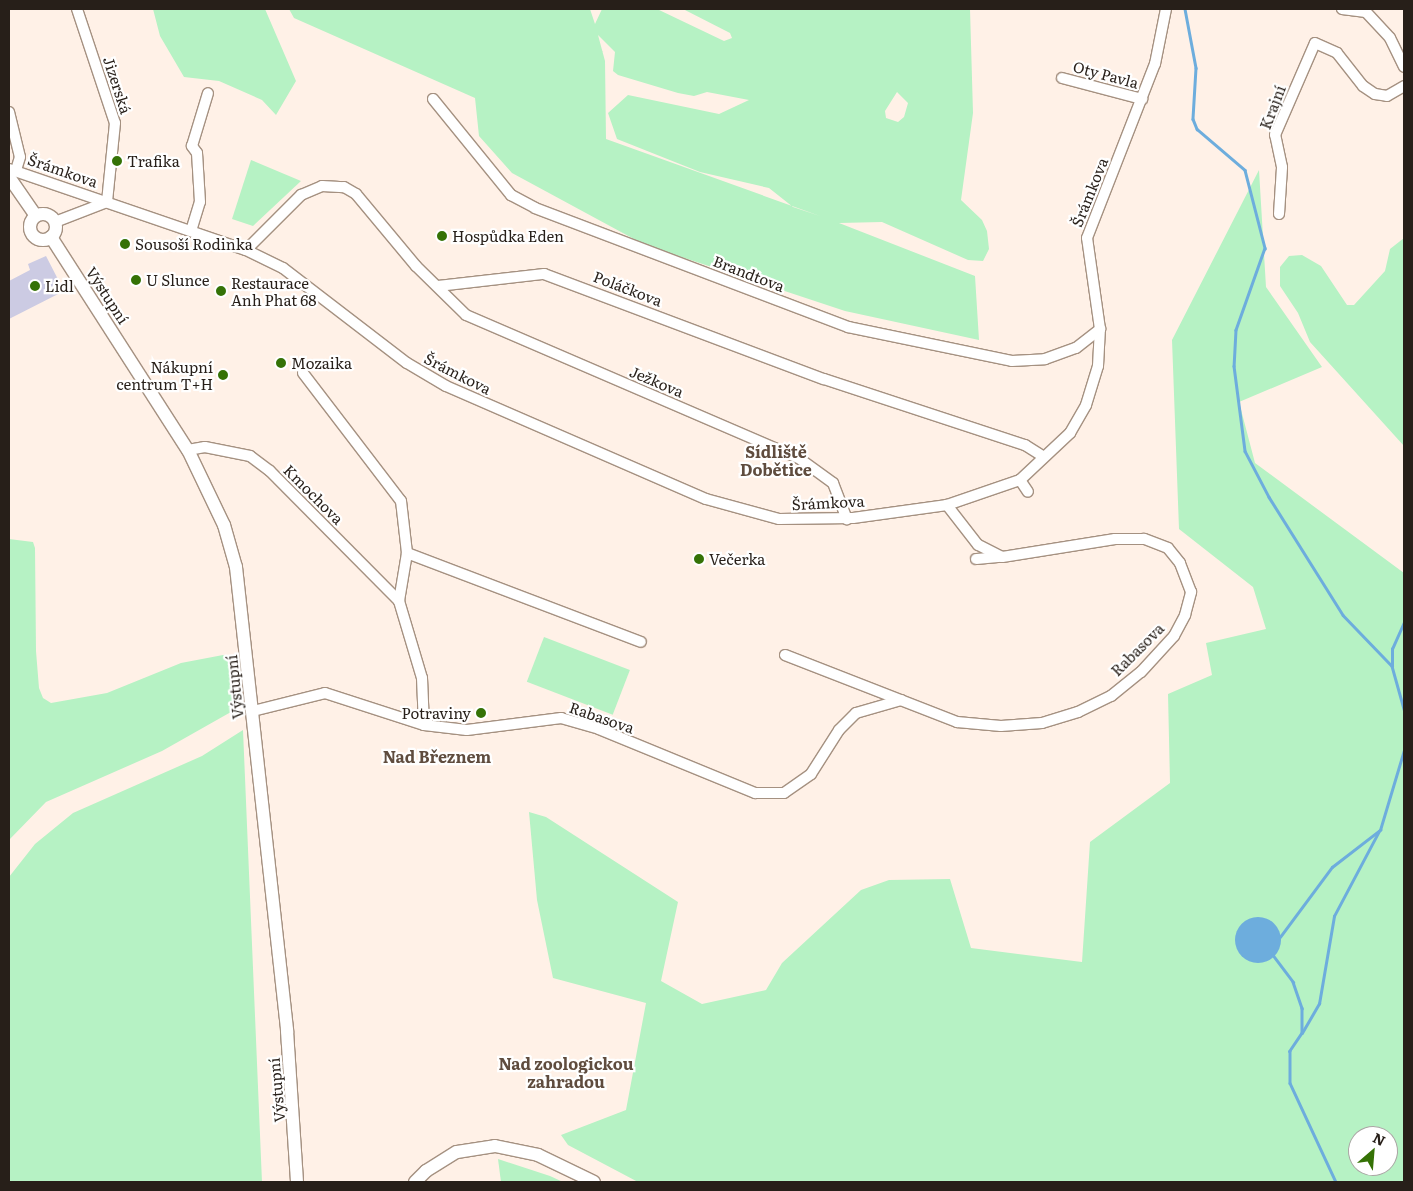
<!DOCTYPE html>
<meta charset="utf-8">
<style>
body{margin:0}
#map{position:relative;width:1413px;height:1191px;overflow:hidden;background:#fff1e7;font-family:Literata,serif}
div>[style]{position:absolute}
.green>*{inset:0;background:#b6f2c4;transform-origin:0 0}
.water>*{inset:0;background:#6daddd}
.round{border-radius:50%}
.stream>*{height:2.5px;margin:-1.25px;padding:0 1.25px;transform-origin:1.25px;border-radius:1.25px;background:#6daddd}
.building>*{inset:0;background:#cccbe3}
.roads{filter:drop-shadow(1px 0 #a59181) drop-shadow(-1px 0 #a59181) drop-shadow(0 1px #a59181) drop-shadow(0 -1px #a59181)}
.minor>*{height:10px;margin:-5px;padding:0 5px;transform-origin:5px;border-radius:5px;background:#fff}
.tertiary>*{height:12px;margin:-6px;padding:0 6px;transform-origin:6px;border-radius:6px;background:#fff}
.tertiary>.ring{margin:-6px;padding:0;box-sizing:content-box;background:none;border:12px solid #fff;border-radius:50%}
.dots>*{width:14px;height:14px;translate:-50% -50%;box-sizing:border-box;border:2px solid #fff;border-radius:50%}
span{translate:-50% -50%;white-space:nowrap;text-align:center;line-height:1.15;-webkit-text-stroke:4.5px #fff;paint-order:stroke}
.street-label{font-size:15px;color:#271f19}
.poi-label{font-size:15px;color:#271f19}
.left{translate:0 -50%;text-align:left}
.right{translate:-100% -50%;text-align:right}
.neighbourhood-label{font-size:16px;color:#5f4c3e;font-weight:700}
.frame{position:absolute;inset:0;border:10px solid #271f19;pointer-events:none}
.north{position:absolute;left:1348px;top:1126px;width:50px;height:50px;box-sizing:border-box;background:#fff;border:1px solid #a9a5a3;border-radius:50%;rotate:27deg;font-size:14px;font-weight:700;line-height:20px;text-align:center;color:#271f19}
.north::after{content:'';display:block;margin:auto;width:18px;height:22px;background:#357206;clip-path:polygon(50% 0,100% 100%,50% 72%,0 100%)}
</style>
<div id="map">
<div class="green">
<i style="clip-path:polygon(153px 9px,265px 9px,296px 81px,276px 115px,262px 100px,219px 81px,184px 77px,160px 36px)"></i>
<i style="clip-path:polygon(evenodd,289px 9px,590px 9px,595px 24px,602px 9px,657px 9px,724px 41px,732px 38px,730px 33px,683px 9px,970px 9px,973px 113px,961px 200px,982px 220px,987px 231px,989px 249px,983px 261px,968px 260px,882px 222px,839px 223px,975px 276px,979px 340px,845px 311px,645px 245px,512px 173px,479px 136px,475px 98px,294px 18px,289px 9px,598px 35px,615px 52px,613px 71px,618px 75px,678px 93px,694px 96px,707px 92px,749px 100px,719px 114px,628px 95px,608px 113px,617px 139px,700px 172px,769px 188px,793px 207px,820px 216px,606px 139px,605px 61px,598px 35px,289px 9px,897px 92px,908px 103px,904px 117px,898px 122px,886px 118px,885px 111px,897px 92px)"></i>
<i style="clip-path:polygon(251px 160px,301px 181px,253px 226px,232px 219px)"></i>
<i style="clip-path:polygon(evenodd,1259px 170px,1266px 287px,1322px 367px,1239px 402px,1255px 463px,1404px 573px,1404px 1182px,638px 1182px,568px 1145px,561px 1135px,626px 1110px,646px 1003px,553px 978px,537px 900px,529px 812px,546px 817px,678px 902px,661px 981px,702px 1004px,766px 990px,782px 963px,861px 890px,889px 880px,950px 879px,971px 948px,1082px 962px,1090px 842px,1170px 783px,1168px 694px,1212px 675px,1206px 643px,1266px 629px,1253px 587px,1179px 529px,1172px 340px,1259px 170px,1358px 1136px,1388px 1136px,1388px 1166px,1358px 1166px,1358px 1136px)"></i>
<i style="clip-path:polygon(1404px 238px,1404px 446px,1310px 342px,1298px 313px,1280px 286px,1280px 267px,1289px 256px,1302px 255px,1321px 266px,1347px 305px,1354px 305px,1385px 271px,1390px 249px)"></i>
<i style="clip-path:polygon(9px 539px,33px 542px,35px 548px,36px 651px,39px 688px,43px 698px,51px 703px,107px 693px,181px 663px,223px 655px,231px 657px,238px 708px,162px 751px,46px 802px,9px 840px)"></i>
<i style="left:544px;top:637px;width:92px;height:48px;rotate:21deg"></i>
<i style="clip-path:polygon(243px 730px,262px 1182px,9px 1182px,9px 877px,35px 844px,73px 813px,202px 756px)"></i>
<i style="clip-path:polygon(498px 1159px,550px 1176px,563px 1182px,501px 1182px)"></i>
</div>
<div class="water">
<i class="round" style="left:1235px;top:917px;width:46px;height:46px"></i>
</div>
<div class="stream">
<i style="left:1185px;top:9px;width:60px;rotate:79.4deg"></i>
<i style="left:1196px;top:68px;width:51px;rotate:93.4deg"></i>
<i style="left:1193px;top:119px;width:11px;rotate:68deg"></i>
<i style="left:1197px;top:129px;width:63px;rotate:40.5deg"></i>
<i style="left:1245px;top:170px;width:81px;rotate:75.6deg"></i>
<i style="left:1265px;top:248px;width:87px;rotate:109.5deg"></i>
<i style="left:1236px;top:330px;width:36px;rotate:93deg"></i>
<i style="left:1234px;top:366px;width:86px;rotate:82.6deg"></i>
<i style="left:1245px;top:451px;width:52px;rotate:62.4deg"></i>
<i style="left:1269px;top:497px;width:139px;rotate:57.9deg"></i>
<i style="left:1343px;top:615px;width:71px;rotate:46.1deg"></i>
<i style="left:1392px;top:666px;width:45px;rotate:74.4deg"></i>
<i style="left:1392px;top:665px;width:16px;rotate:-90deg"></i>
<i style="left:1392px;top:649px;width:30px;rotate:-66deg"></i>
<i style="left:1280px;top:937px;width:87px;rotate:-53.4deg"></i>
<i style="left:1332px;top:867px;width:61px;rotate:-37.6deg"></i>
<i style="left:1380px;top:830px;width:84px;rotate:-73.3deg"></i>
<i style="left:1273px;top:955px;width:34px;rotate:53deg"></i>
<i style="left:1293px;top:982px;width:28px;rotate:71deg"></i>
<i style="left:1302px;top:1008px;width:25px;rotate:90deg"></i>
<i style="left:1302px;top:1033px;width:22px;rotate:124deg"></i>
<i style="left:1290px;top:1051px;width:32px;rotate:90deg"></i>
<i style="left:1290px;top:1083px;width:109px;rotate:65.1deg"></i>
<i style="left:1302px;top:1033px;width:34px;rotate:-60deg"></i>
<i style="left:1319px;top:1004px;width:89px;rotate:-80.3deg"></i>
<i style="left:1334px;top:916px;width:96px;rotate:-62.1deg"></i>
</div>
<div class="building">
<i style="clip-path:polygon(46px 256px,64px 291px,9px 319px,9px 281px,30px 270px,28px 264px)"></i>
</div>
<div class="roads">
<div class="minor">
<i style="left:77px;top:9px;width:120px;rotate:71.6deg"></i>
<i style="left:115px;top:123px;width:79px;rotate:95.8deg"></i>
<i style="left:1342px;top:9px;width:24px;rotate:7deg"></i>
<i style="left:1366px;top:12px;width:35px;rotate:47deg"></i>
<i style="left:1390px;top:38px;width:32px;rotate:64deg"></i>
<i style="left:1062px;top:78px;width:83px;rotate:14.7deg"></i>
<i style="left:433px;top:99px;width:124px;rotate:50.9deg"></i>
<i style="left:511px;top:195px;width:27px;rotate:28deg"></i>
<i style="left:535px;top:208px;width:335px;rotate:20.8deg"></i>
<i style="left:848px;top:327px;width:167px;rotate:11.7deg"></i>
<i style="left:1012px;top:361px;width:33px;rotate:-3deg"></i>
<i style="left:1045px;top:359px;width:33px;rotate:-20deg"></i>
<i style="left:1076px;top:348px;width:31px;rotate:-38deg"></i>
<i style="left:9px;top:112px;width:46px;rotate:76.3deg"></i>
<i style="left:20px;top:157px;width:14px;rotate:107deg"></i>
<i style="left:9px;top:169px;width:250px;rotate:18.9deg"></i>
<i style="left:246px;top:250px;width:41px;rotate:25.9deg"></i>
<i style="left:283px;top:268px;width:156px;rotate:37.5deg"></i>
<i style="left:407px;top:363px;width:45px;rotate:30.5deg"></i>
<i style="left:446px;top:386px;width:283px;rotate:23.5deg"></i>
<i style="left:706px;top:499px;width:76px;rotate:15.3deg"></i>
<i style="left:779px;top:519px;width:74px;rotate:-0.8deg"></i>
<i style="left:853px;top:518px;width:95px;rotate:-7.9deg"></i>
<i style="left:947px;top:505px;width:77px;rotate:-18.9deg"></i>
<i style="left:1020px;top:480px;width:69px;rotate:-43.2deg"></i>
<i style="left:1070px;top:433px;width:32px;rotate:-60deg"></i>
<i style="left:1086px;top:405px;width:41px;rotate:-72.9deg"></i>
<i style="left:1098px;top:366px;width:37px;rotate:-87deg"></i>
<i style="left:1100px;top:329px;width:92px;rotate:-98.1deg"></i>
<i style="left:1087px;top:238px;width:187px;rotate:-68.7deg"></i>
<i style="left:1155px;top:64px;width:56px;rotate:-78.7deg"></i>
<i style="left:1279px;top:214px;width:47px;rotate:-86.3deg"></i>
<i style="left:1282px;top:167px;width:33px;rotate:-102deg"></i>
<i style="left:1275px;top:135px;width:100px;rotate:-66.5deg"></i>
<i style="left:1315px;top:43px;width:24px;rotate:24deg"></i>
<i style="left:1337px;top:53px;width:42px;rotate:51.8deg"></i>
<i style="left:1363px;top:86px;width:14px;rotate:34deg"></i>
<i style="left:1375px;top:94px;width:12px;rotate:9deg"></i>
<i style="left:1387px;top:96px;width:20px;rotate:-30deg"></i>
<i style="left:55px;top:222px;width:56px;rotate:-21deg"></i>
<i style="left:191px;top:231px;width:30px;rotate:-73deg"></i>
<i style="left:200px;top:202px;width:49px;rotate:-93.5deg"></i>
<i style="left:197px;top:153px;width:9px;rotate:-126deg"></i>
<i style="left:192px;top:146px;width:55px;rotate:-73.2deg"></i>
<i style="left:246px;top:250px;width:78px;rotate:-45deg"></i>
<i style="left:301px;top:195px;width:23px;rotate:-23deg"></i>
<i style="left:322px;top:186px;width:22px;rotate:3deg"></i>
<i style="left:344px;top:187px;width:14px;rotate:30deg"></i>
<i style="left:356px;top:194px;width:94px;rotate:50.2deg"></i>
<i style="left:416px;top:266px;width:70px;rotate:44.4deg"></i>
<i style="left:466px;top:315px;width:364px;rotate:23.3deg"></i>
<i style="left:800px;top:459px;width:41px;rotate:36deg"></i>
<i style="left:833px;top:483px;width:39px;rotate:69deg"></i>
<i style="left:438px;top:286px;width:107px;rotate:-6.5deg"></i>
<i style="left:544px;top:274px;width:299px;rotate:20.6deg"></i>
<i style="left:824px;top:379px;width:212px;rotate:18.2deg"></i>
<i style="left:1025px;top:445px;width:22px;rotate:32deg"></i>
<i style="left:303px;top:373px;width:161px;rotate:52.6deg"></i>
<i style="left:401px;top:501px;width:52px;rotate:83.4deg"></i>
<i style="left:188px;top:450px;width:17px;rotate:-10deg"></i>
<i style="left:205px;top:447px;width:46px;rotate:11.3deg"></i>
<i style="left:250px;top:456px;width:25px;rotate:37deg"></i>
<i style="left:270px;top:471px;width:183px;rotate:45.2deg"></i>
<i style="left:399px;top:601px;width:80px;rotate:73.4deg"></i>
<i style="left:422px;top:678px;width:47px;rotate:87.6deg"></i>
<i style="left:1020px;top:480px;width:14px;rotate:56deg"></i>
<i style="left:976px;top:559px;width:25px;rotate:-5deg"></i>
<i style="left:399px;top:601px;width:49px;rotate:-80.5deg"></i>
<i style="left:407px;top:553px;width:250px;rotate:20.8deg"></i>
<i style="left:785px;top:655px;width:185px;rotate:21.3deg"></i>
<i style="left:957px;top:722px;width:44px;rotate:5.2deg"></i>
<i style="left:1001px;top:726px;width:41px;rotate:-4.2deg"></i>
<i style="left:1042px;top:723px;width:38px;rotate:-17deg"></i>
<i style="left:1078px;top:712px;width:37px;rotate:-26deg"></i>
<i style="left:1111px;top:696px;width:38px;rotate:-39deg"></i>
<i style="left:1141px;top:672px;width:49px;rotate:-47.5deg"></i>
<i style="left:1174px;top:636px;width:24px;rotate:-62deg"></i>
<i style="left:1185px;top:615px;width:24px;rotate:-75deg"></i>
<i style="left:1191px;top:592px;width:31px;rotate:-111deg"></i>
<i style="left:1180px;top:563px;width:19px;rotate:-129deg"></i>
<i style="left:1168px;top:548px;width:26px;rotate:-159deg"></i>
<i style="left:1144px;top:539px;width:29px;rotate:180deg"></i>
<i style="left:1115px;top:539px;width:114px;rotate:170.9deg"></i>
<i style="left:1002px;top:557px;width:27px;rotate:-153deg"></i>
<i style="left:978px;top:545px;width:51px;rotate:-127.8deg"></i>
<i style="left:253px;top:711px;width:74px;rotate:-14deg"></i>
<i style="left:325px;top:693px;width:104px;rotate:17.9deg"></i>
<i style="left:424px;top:725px;width:43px;rotate:6.6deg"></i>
<i style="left:467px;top:730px;width:95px;rotate:-7.3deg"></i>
<i style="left:561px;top:718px;width:40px;rotate:16deg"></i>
<i style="left:599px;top:729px;width:169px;rotate:22.3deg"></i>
<i style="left:755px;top:793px;width:29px"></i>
<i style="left:784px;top:793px;width:33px;rotate:-35deg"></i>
<i style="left:811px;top:774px;width:52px;rotate:-57.5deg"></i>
<i style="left:839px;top:730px;width:24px;rotate:-45deg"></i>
<i style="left:856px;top:713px;width:47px;rotate:-16.1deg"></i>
</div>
<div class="tertiary">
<i style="left:9px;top:177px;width:47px;rotate:55.3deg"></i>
<i class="ring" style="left:30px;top:214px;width:14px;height:14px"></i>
<i style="left:51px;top:237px;width:253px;rotate:57.3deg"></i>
<i style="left:188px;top:450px;width:83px;rotate:64.4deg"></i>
<i style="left:224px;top:525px;width:44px;rotate:74.1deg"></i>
<i style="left:236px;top:567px;width:467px;rotate:83.7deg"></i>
<i style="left:287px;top:1031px;width:151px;rotate:86.2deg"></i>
<i style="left:415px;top:1182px;width:16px;rotate:-45deg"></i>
<i style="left:426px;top:1171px;width:36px;rotate:-32deg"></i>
<i style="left:457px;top:1152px;width:38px;rotate:-9deg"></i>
<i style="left:495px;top:1146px;width:44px;rotate:11.8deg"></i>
<i style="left:538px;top:1155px;width:62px;rotate:25.7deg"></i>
</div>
</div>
<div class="dots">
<i style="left:117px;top:161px;background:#357206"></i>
<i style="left:442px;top:236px;background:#357206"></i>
<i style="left:125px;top:244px;background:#357206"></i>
<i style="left:136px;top:280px;background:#357206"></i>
<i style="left:35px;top:286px;background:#357206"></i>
<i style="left:221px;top:291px;background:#357206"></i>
<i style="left:281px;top:363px;background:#357206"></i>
<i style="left:223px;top:375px;background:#357206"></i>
<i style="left:699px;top:559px;background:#357206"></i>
<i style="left:481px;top:713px;background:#357206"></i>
</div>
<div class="street-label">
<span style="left:1106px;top:74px;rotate:15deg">Oty Pavla</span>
<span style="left:118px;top:85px;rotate:72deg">Jizerská</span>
<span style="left:1272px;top:107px;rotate:-69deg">Krajní</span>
<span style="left:63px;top:170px;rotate:19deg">Šrámkova</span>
<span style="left:1089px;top:192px;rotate:-68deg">Šrámkova</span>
<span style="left:749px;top:273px;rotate:21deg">Brandtova</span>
<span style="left:628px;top:288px;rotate:21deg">Poláčkova</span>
<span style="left:108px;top:295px;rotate:57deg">Výstupní</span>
<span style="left:458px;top:373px;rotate:27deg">Šrámkova</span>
<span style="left:657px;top:381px;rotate:23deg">Ježkova</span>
<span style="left:314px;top:494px;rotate:45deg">Kmochova</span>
<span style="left:828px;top:502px;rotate:-3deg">Šrámkova</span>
<span style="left:1137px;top:649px;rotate:-45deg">Rabasova</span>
<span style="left:234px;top:687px;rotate:-96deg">Výstupní</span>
<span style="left:602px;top:717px;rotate:19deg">Rabasova</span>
<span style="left:276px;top:1090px;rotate:-95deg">Výstupní</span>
</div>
<div class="poi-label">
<span class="left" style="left:127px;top:161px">Trafika</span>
<span class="left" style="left:452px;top:236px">Hospůdka Eden</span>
<span class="left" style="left:135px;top:244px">Sousoší Rodinka</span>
<span class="left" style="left:146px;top:280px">U Slunce</span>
<span class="left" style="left:231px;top:291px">Restaurace<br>Anh Phat 68</span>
<span class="left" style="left:45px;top:286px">Lidl</span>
<span class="left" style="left:291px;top:363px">Mozaika</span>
<span class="right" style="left:213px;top:375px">Nákupní<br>centrum T+H</span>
<span class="left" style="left:709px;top:559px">Večerka</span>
<span class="right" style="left:471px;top:713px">Potraviny</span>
</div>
<div class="neighbourhood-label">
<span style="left:776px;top:460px">Sídliště<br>Dobětice</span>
<span style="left:437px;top:756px">Nad Březnem</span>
<span style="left:566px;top:1072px">Nad zoologickou<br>zahradou</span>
</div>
<div class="frame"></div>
<div class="north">N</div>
</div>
